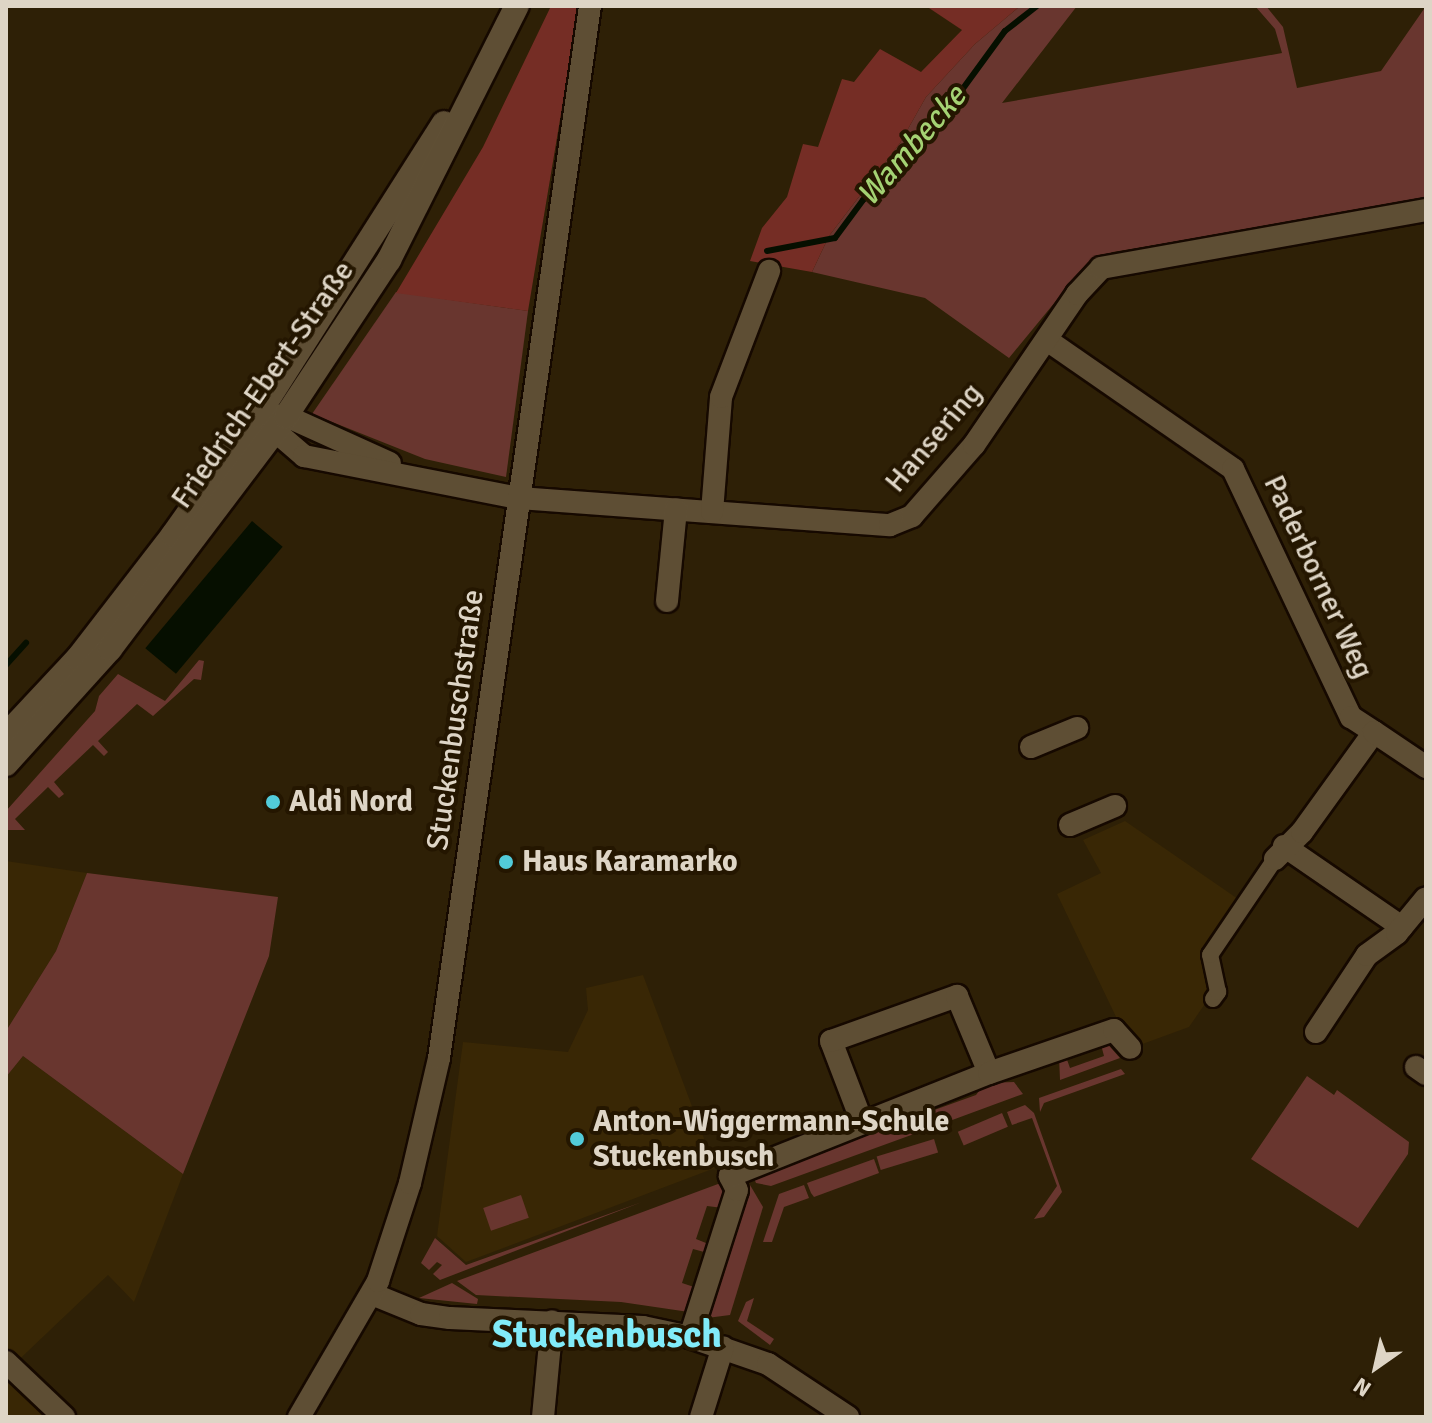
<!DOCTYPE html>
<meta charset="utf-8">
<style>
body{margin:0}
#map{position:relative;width:1432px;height:1423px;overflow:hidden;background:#2e2006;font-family:Signika,sans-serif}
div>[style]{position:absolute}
.built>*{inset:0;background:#392705}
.green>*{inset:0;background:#69362f;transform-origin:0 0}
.forest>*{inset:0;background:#752d25}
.water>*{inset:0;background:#060f00;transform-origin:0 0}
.stream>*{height:6px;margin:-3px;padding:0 3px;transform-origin:3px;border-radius:3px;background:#060f00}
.roads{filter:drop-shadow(2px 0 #160900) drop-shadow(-2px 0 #160900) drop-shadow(0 2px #160900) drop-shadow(0 -2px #160900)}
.pedestrian>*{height:16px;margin:-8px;padding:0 8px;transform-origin:8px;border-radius:8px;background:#5e4e34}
.minor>*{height:22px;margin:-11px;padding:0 11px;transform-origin:11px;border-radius:11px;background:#5e4e34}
.secondary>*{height:24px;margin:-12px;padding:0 12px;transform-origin:12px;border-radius:12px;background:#5e4e34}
.dots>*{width:22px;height:22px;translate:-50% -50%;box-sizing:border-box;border:4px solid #241600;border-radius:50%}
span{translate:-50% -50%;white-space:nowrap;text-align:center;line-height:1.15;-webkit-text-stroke:8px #241600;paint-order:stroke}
.street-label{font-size:30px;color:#ded5c6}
.poi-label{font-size:30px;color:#ded5c6;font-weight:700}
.left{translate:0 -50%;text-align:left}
.water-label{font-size:32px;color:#a4d273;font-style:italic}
.district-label{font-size:38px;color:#81ebf8;font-weight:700}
.frame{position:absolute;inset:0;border:8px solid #ded5c6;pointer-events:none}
.north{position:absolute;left:1336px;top:1327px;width:80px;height:80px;-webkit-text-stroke:6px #241600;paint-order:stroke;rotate:214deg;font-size:22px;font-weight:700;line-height:32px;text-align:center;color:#ded5c6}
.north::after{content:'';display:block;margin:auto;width:28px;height:36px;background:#ded5c6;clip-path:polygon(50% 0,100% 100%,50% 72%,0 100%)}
</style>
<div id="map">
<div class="built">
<i style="clip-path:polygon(1125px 821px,1238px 899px,1200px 954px,1209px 998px,1189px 1027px,1137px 1046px,1119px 1023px,1057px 894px,1101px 873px,1083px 840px)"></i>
<i style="clip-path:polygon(6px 861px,87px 873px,56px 951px,6px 1031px)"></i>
<i style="clip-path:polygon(643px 975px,715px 1168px,466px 1262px,437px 1236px,463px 1042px,568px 1052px,588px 1010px,586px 988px)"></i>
<i style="clip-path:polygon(23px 1056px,183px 1174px,134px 1302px,108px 1275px,6px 1372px,6px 1077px)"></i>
<i style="clip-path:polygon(6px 1380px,45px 1417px,6px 1417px)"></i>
</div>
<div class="green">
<i style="clip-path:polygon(1020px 6px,1077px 6px,1002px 103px,1282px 53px,1275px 29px,1255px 6px,1266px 6px,1283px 27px,1297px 88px,1381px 71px,1426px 6px,1426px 200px,1113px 252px,1088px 262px,1009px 358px,925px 298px,812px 272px,829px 236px,900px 143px,926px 97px,975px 44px)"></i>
<i style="clip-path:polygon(396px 292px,528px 311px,506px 477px,425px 459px,312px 414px)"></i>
<i style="clip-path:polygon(199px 660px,204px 661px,201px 680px,194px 679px,153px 716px,137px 704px,98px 741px,108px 752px,104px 756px,93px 745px,54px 782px,64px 794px,59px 798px,48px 787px,15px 819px,25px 830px,6px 830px,6px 811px,95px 711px,99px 696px,118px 674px,165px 701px)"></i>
<i style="clip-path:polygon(87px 873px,278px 897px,269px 956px,183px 1174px,23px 1056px,6px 1077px,6px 1031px,56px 951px)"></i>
<i style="clip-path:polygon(1104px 1040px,1120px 1058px,1060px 1080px,1059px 1056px,1065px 1054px,1070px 1068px,1104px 1056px,1100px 1041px)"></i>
<i style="clip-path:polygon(1121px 1069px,1125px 1074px,1044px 1103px,1040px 1112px,1039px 1098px)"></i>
<i style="clip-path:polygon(1307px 1076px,1334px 1095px,1337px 1090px,1409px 1142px,1408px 1154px,1358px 1228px,1251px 1159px)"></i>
<i style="clip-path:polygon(1014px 1082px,1023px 1094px,917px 1133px,912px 1118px,976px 1095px,985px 1083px)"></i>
<i style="clip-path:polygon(1025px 1105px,1034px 1113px,1062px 1192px,1044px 1217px,1034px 1219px,1057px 1186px,1032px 1118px,1012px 1125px,1007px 1112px)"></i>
<i style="left:1002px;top:1113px;width:15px;height:48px;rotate:67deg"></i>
<i style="clip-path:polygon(909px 1120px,914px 1134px,771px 1186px,756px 1183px,753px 1176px,858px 1138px,865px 1127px,874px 1132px)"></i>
<i style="left:934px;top:1139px;width:14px;height:60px;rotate:73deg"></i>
<i style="clip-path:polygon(874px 1159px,879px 1173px,814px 1197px,811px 1193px,807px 1183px)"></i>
<i style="clip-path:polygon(718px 1184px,726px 1185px,723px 1208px,707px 1206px,696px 1239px,711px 1245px,708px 1253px,693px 1249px,682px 1283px,697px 1288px,689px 1312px,621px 1302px,476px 1295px,457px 1281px)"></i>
<i style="clip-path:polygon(750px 1185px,763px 1207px,730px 1315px,707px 1318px)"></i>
<i style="clip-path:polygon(804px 1185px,809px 1198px,784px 1207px,772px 1242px,763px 1242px,779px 1194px)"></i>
<i style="left:521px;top:1195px;width:24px;height:40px;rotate:71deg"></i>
<i style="clip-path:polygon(642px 1202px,440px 1280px,433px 1274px,442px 1265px,437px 1262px,429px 1270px,421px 1263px,435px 1238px,466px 1265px)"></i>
<i style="clip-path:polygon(452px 1283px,478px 1299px,477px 1304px,419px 1298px)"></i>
<i style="clip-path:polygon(754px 1298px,747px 1321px,774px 1339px,770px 1345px,738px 1321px,746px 1302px)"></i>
</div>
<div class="forest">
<i style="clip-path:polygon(551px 6px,579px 6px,528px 311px,396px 293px,483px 147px)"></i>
<i style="clip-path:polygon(926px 6px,1020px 6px,975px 44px,926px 97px,900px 143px,829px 236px,812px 272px,750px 261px,762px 228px,787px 197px,803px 144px,818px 147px,842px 79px,854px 82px,880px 49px,921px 72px,962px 30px)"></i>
</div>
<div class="water">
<i style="left:252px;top:521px;width:40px;height:166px;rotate:40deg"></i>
</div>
<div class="stream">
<i style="left:767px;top:251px;width:69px;rotate:-10.8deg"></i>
<i style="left:835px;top:238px;width:47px;rotate:-53.6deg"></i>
<i style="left:863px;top:200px;width:36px;rotate:-38deg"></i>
<i style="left:891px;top:178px;width:76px;rotate:-49.8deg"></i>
<i style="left:940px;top:120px;width:110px;rotate:-53.9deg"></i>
<i style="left:1005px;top:31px;width:41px;rotate:-38deg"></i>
<i style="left:6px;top:665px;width:30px;rotate:-48deg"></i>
</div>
<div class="roads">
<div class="pedestrian">
<i style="left:1213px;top:999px;width:9px;rotate:-54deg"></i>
<i style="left:1218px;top:992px;width:38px;rotate:-102deg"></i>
<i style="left:1210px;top:955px;width:116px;rotate:-55.9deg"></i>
</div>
<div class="minor">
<i style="left:1047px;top:340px;width:226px;rotate:34.7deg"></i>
<i style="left:1233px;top:469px;width:275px;rotate:64.6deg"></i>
<i style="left:1351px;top:717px;width:27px;rotate:33deg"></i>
<i style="left:271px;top:416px;width:15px"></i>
<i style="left:286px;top:416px;width:114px;rotate:24.3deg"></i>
<i style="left:261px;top:419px;width:57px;rotate:40.7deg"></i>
<i style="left:304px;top:456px;width:219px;rotate:11.1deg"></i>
<i style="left:519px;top:498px;width:372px;rotate:4.2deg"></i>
<i style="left:890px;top:525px;width:24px;rotate:-22deg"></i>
<i style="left:912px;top:516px;width:94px;rotate:-48.9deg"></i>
<i style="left:974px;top:445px;width:183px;rotate:-55.7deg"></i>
<i style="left:1077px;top:294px;width:35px;rotate:-47deg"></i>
<i style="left:1101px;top:268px;width:330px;rotate:-10.1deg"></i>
<i style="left:712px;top:512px;width:115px;rotate:-85.5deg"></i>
<i style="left:721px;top:397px;width:135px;rotate:-69.1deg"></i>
<i style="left:667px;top:601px;width:92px;rotate:-84.4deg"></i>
<i style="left:1031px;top:747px;width:50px;rotate:-22.4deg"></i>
<i style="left:1070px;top:825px;width:49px;rotate:-22.9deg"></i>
<i style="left:1284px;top:846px;width:143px;rotate:34.5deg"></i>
<i style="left:1275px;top:859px;width:38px;rotate:-45deg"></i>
<i style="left:1302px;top:832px;width:123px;rotate:-54.2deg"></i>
<i style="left:1374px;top:732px;width:63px;rotate:33.9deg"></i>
<i style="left:1316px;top:1032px;width:92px;rotate:-56.5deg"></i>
<i style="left:1367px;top:955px;width:37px;rotate:-36deg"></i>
<i style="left:1397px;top:933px;width:45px;rotate:-50.4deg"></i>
<i style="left:1416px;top:1067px;width:12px;rotate:35deg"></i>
<i style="left:862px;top:1122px;width:87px;rotate:-110.9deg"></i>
<i style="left:831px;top:1041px;width:134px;rotate:-19.7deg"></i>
<i style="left:957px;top:996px;width:83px;rotate:67.4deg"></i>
<i style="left:372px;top:1294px;width:53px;rotate:22.2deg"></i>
<i style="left:421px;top:1314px;width:29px;rotate:8deg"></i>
<i style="left:450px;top:1318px;width:193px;rotate:2.7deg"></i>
<i style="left:643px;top:1327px;width:48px;rotate:12deg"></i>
<i style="left:690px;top:1337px;width:83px;rotate:19.1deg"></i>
<i style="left:768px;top:1364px;width:96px;rotate:33.5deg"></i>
<i style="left:690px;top:1337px;width:154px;rotate:-72.3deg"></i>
<i style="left:737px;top:1190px;width:16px;rotate:-117deg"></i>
<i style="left:730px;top:1176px;width:279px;rotate:-21.7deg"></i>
<i style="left:989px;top:1073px;width:132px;rotate:-19deg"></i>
<i style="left:1114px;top:1030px;width:24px;rotate:48deg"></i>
<i style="left:6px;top:1362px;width:80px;rotate:43.5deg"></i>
<i style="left:299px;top:1417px;width:157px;rotate:-59.8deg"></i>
<i style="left:378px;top:1281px;width:103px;rotate:-71.9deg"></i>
<i style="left:410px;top:1183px;width:128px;rotate:-76.9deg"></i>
<i style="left:439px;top:1058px;width:1063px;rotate:-81.83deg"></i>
<i style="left:543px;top:1417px;width:96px;rotate:-84.6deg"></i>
<i style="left:701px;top:1417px;width:73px;rotate:-72.6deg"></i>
</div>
<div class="secondary">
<i style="left:6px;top:735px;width:105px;rotate:-46.9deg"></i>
<i style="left:78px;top:658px;width:155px;rotate:-52.3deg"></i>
<i style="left:173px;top:535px;width:147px;rotate:-54.7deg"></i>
<i style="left:258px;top:415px;width:346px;rotate:-57.5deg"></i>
<i style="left:6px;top:764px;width:155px;rotate:-47.9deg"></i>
<i style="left:110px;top:649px;width:292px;rotate:-52.9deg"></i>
<i style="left:286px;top:416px;width:187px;rotate:-56.6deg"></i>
<i style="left:389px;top:260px;width:284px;rotate:-63.3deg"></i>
</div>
</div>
<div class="dots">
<i style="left:273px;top:802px;background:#52cbd9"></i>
<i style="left:506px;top:862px;background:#52cbd9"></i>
<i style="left:577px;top:1139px;background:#52cbd9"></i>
</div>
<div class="street-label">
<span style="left:263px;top:385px;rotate:-55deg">Friedrich-Ebert-Straße</span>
<span style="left:934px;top:438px;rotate:-50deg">Hansering</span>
<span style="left:1318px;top:577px;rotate:65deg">Paderborner Weg</span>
<span style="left:456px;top:720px;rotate:-82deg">Stuckenbuschstraße</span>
</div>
<div class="poi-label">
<span class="left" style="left:289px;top:802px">Aldi Nord</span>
<span class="left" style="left:522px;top:862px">Haus Karamarko</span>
<span class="left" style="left:593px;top:1139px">Anton-Wiggermann-Schule<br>Stuckenbusch</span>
</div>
<div class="water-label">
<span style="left:912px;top:146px;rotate:-49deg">Wambecke</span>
</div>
<div class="district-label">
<span style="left:607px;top:1335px">Stuckenbusch</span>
</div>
<div class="frame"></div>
<div class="north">N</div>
</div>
